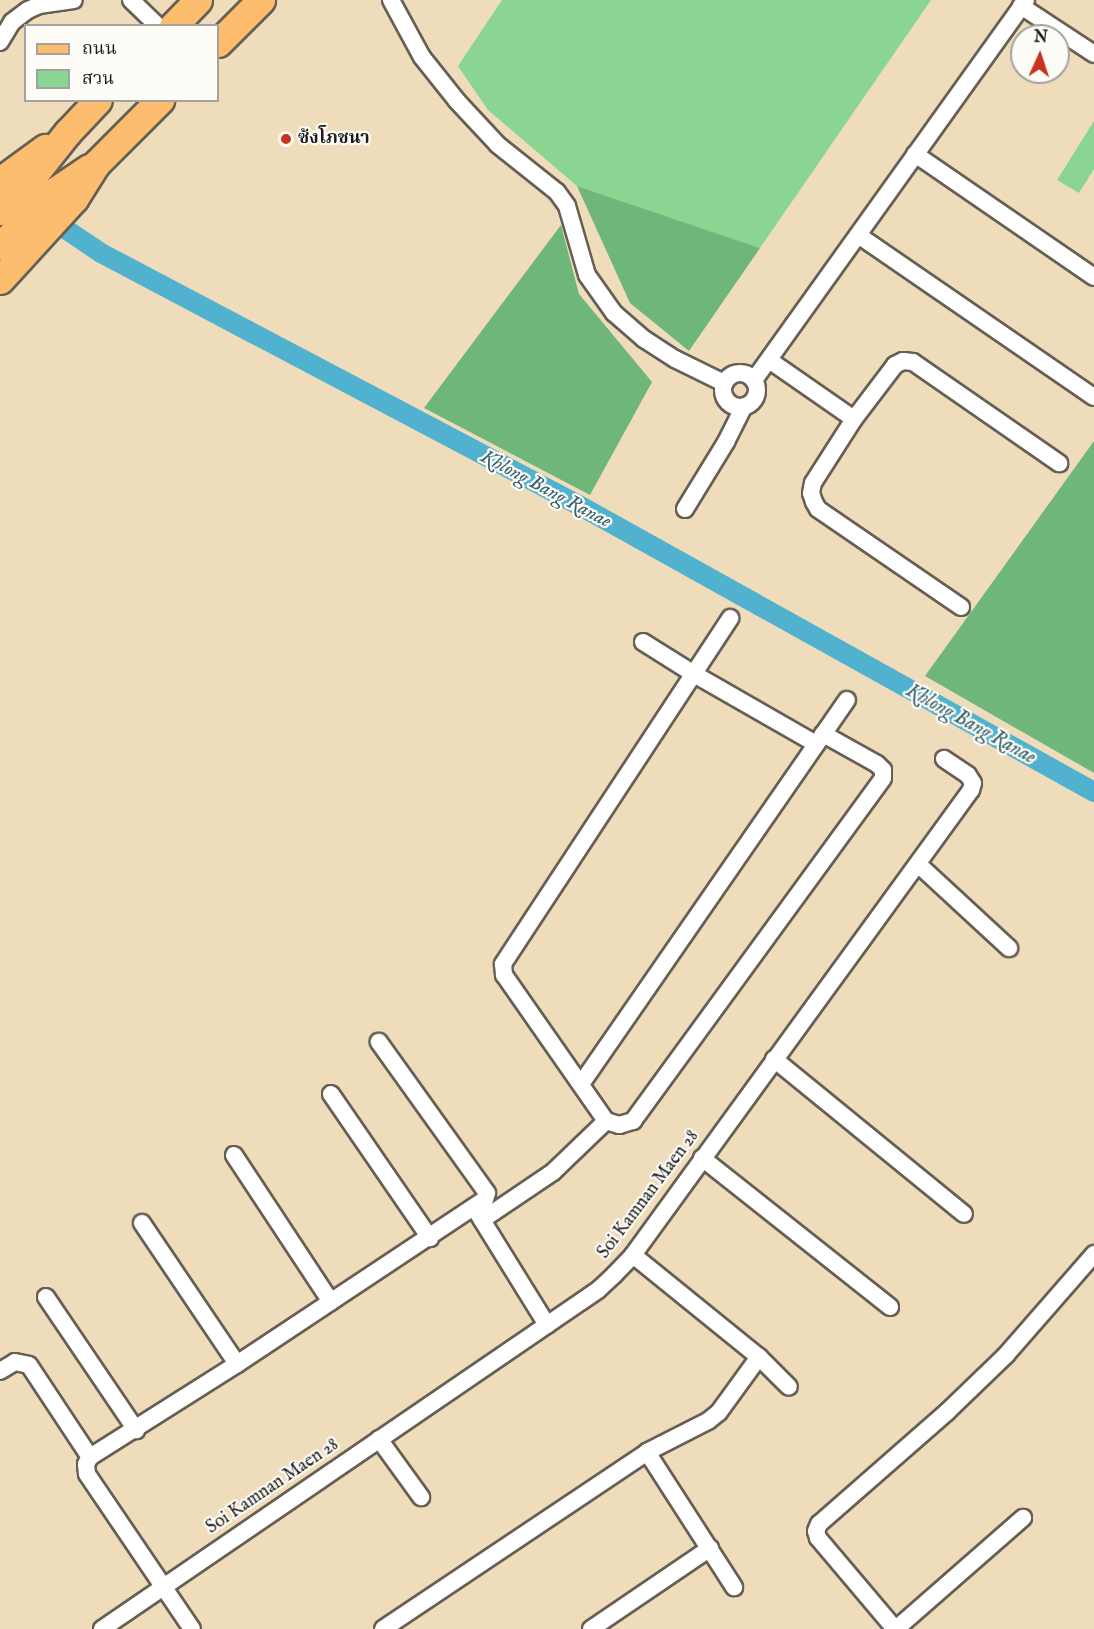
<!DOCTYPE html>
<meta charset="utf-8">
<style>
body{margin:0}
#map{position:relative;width:1094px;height:1629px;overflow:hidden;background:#efdcbb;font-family:"IM FELL English","Noto Serif Thai",serif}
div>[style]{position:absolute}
.green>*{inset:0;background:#8ad591}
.forest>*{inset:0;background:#6fb67b}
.canal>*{height:20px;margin:-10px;padding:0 10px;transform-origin:10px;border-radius:10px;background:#50b2cf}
.roads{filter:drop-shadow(2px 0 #665f54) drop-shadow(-2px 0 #665f54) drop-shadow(0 2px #665f54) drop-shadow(0 -2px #665f54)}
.street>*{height:16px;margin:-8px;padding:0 8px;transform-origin:8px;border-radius:8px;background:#fff}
.street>.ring{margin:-8px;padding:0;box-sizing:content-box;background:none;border:16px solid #fff;border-radius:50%}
.primary>*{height:27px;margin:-13.5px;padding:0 13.5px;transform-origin:13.5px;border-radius:13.5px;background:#fcbd6f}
.dots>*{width:16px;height:16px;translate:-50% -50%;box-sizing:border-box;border:3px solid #fdfcf7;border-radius:50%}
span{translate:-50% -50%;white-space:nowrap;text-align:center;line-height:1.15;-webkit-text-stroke:4.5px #fdfcf7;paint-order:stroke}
.poi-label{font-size:18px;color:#1c1c1c;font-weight:700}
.left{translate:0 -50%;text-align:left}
.street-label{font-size:18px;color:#1c1c1c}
.water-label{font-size:20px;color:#33606d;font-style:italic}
.legend{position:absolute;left:24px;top:24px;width:195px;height:78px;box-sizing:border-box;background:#fdfcf7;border:2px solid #a3a29f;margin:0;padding:8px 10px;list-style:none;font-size:18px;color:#1c1c1c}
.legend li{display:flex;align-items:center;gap:12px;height:30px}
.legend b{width:30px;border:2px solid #a3a29f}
.north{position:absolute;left:1010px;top:24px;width:60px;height:60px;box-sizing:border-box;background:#fdfcf7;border:2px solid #a3a29f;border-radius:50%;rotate:3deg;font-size:16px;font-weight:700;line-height:24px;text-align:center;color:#1c1c1c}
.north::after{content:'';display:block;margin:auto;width:21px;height:27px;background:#c8321e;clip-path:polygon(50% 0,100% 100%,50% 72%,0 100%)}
</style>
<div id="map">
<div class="green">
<i style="clip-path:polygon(502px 0,931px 0,760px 248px,577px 186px,488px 110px,458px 66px)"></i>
<i style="clip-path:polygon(1094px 121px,1094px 169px,1079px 193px,1057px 180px)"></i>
</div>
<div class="forest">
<i style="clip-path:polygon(577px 186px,760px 248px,689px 351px,630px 303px)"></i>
<i style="clip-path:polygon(561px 225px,579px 294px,652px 382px,590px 495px,424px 408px)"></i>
<i style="clip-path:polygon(1094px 441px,1094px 773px,925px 676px)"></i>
</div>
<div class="canal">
<i style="left:43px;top:214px;width:70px;rotate:33.9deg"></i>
<i style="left:101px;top:253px;width:546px;rotate:27.83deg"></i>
<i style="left:584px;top:508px;width:584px;rotate:29.11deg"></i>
</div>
<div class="roads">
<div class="street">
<i style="left:131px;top:0;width:37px;rotate:44deg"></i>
<i style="left:391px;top:0;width:65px;rotate:61.5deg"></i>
<i style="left:422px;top:57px;width:56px;rotate:51.5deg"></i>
<i style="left:457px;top:101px;width:60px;rotate:47deg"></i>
<i style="left:498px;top:145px;width:75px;rotate:38.5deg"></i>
<i style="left:557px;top:192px;width:17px;rotate:54deg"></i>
<i style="left:567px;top:206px;width:72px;rotate:73.8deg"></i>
<i style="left:587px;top:275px;width:47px;rotate:54.6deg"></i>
<i style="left:614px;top:313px;width:40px;rotate:41deg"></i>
<i style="left:644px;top:339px;width:37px;rotate:33deg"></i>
<i style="left:675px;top:359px;width:55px;rotate:26.1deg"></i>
<i style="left:1021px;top:6px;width:87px;rotate:33.3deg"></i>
<i style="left:0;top:42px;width:23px;rotate:-59deg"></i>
<i style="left:12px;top:22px;width:20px;rotate:-37deg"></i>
<i style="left:28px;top:10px;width:12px;rotate:-24deg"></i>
<i style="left:39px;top:5px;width:35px;rotate:-8deg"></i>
<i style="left:915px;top:154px;width:217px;rotate:34.5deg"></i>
<i style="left:858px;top:235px;width:286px;rotate:34.5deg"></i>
<i style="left:769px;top:360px;width:103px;rotate:34.8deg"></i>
<i class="ring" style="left:723px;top:373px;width:18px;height:18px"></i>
<i style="left:754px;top:380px;width:467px;rotate:-54.4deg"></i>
<i style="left:685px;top:509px;width:79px;rotate:-58.5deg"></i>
<i style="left:726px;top:442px;width:40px;rotate:-63.4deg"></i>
<i style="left:961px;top:607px;width:173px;rotate:-145.6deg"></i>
<i style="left:818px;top:509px;width:8px;rotate:-120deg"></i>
<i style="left:814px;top:502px;width:9px;rotate:-108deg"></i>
<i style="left:811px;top:493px;width:10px;rotate:-79deg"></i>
<i style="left:813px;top:483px;width:76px;rotate:-57.4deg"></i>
<i style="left:854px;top:419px;width:68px;rotate:-52.8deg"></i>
<i style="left:895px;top:365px;width:9px;rotate:-27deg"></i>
<i style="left:903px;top:361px;width:10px;rotate:6deg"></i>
<i style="left:913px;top:362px;width:178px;rotate:34.7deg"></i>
<i style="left:643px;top:642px;width:60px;rotate:32.1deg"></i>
<i style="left:694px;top:674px;width:141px;rotate:29.8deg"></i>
<i style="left:918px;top:864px;width:124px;rotate:42.7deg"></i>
<i style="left:774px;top:1059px;width:245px;rotate:39.2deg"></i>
<i style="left:581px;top:1084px;width:467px;rotate:-55.3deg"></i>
<i style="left:331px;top:1094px;width:175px;rotate:55.5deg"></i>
<i style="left:606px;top:1121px;width:14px;rotate:17deg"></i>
<i style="left:619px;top:1125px;width:15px;rotate:-16deg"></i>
<i style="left:633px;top:1121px;width:424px;rotate:-53.9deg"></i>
<i style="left:883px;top:778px;width:8px;rotate:-90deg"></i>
<i style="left:883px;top:770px;width:8px;rotate:-135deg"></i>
<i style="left:877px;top:764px;width:62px;rotate:-150.9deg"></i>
<i style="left:234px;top:1155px;width:176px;rotate:56.6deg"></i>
<i style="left:702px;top:1158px;width:240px;rotate:38.4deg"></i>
<i style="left:477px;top:1212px;width:133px;rotate:58.2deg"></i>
<i style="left:482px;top:1220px;width:86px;rotate:-34.1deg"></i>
<i style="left:553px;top:1172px;width:74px;rotate:-43.9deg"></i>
<i style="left:606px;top:1121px;width:178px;rotate:-124.9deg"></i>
<i style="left:504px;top:975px;width:11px;rotate:-95deg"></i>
<i style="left:503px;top:964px;width:414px;rotate:-56.7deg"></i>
<i style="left:142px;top:1223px;width:170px;rotate:56deg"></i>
<i style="left:633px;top:1255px;width:162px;rotate:39deg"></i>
<i style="left:759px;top:1357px;width:42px;rotate:45deg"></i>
<i style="left:46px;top:1297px;width:161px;rotate:55.9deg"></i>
<i style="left:0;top:1371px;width:17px;rotate:-31deg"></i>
<i style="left:15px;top:1362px;width:14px;rotate:12deg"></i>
<i style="left:29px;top:1365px;width:110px;rotate:56.5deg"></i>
<i style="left:379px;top:1439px;width:72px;rotate:54.1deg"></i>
<i style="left:647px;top:1452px;width:161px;rotate:57.2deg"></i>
<i style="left:102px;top:1629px;width:601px;rotate:-34.35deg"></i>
<i style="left:598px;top:1290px;width:22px;rotate:-43deg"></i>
<i style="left:614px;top:1275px;width:28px;rotate:-46deg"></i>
<i style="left:633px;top:1255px;width:575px;rotate:-53.99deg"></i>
<i style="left:971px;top:790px;width:7px;rotate:-74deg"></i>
<i style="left:973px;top:783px;width:9px;rotate:-122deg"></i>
<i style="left:968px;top:775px;width:29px;rotate:-146deg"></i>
<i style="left:192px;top:1629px;width:187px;rotate:-124.1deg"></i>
<i style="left:87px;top:1474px;width:10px;rotate:-96deg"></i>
<i style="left:86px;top:1464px;width:8px;rotate:-60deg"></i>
<i style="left:90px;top:1457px;width:174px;rotate:-32.3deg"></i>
<i style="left:237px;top:1364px;width:298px;rotate:-33.6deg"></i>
<i style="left:485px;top:1199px;width:6px;rotate:-72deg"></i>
<i style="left:487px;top:1193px;width:186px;rotate:-125.6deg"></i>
<i style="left:383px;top:1629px;width:318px;rotate:-33.8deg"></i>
<i style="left:647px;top:1452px;width:68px;rotate:-26.9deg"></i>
<i style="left:708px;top:1421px;width:14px;rotate:-39deg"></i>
<i style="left:719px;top:1412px;width:68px;rotate:-54deg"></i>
<i style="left:591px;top:1629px;width:144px;rotate:-34.2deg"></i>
<i style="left:895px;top:1629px;width:119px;rotate:-130.2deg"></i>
<i style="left:818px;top:1538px;width:7px;rotate:-106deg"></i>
<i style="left:816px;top:1531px;width:8px;rotate:-67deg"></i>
<i style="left:819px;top:1524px;width:171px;rotate:-41.2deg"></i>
<i style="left:948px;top:1411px;width:81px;rotate:-44deg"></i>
<i style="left:1006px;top:1355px;width:134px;rotate:-48.9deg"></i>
<i style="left:896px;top:1629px;width:169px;rotate:-41.2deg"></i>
</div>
<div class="primary">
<i style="left:173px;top:26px;width:36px;rotate:-46deg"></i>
<i style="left:218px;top:43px;width:61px;rotate:-45deg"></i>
<i style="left:0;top:181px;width:56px;rotate:-36.3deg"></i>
<i style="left:0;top:211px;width:29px;rotate:-44deg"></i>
<i style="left:21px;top:191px;width:74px;rotate:-51.6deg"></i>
<i style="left:67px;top:133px;width:45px;rotate:-46.8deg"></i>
<i style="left:0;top:246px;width:78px;rotate:-45deg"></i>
<i style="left:55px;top:191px;width:41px;rotate:-34.1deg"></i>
<i style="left:0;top:280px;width:110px;rotate:-47.6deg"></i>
<i style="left:74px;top:199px;width:41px;rotate:-57.8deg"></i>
<i style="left:96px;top:164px;width:91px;rotate:-45deg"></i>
</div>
</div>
<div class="dots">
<i style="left:286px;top:139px;background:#c8321e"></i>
</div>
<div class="poi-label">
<span class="left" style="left:298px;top:139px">ซ้งโภชนา</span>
</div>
<div class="street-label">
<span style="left:649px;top:1195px;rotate:-53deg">Soi Kamnan Maen 28</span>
<span style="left:273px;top:1487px;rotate:-34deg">Soi Kamnan Maen 28</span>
</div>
<div class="water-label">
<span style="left:546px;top:489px;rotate:28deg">Khlong Bang Ranae</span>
<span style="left:971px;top:724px;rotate:29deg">Khlong Bang Ranae</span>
</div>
<ul class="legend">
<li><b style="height:8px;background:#fcbd6f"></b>ถนน</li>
<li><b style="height:16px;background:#8ad591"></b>สวน</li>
</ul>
<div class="north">N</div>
</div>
